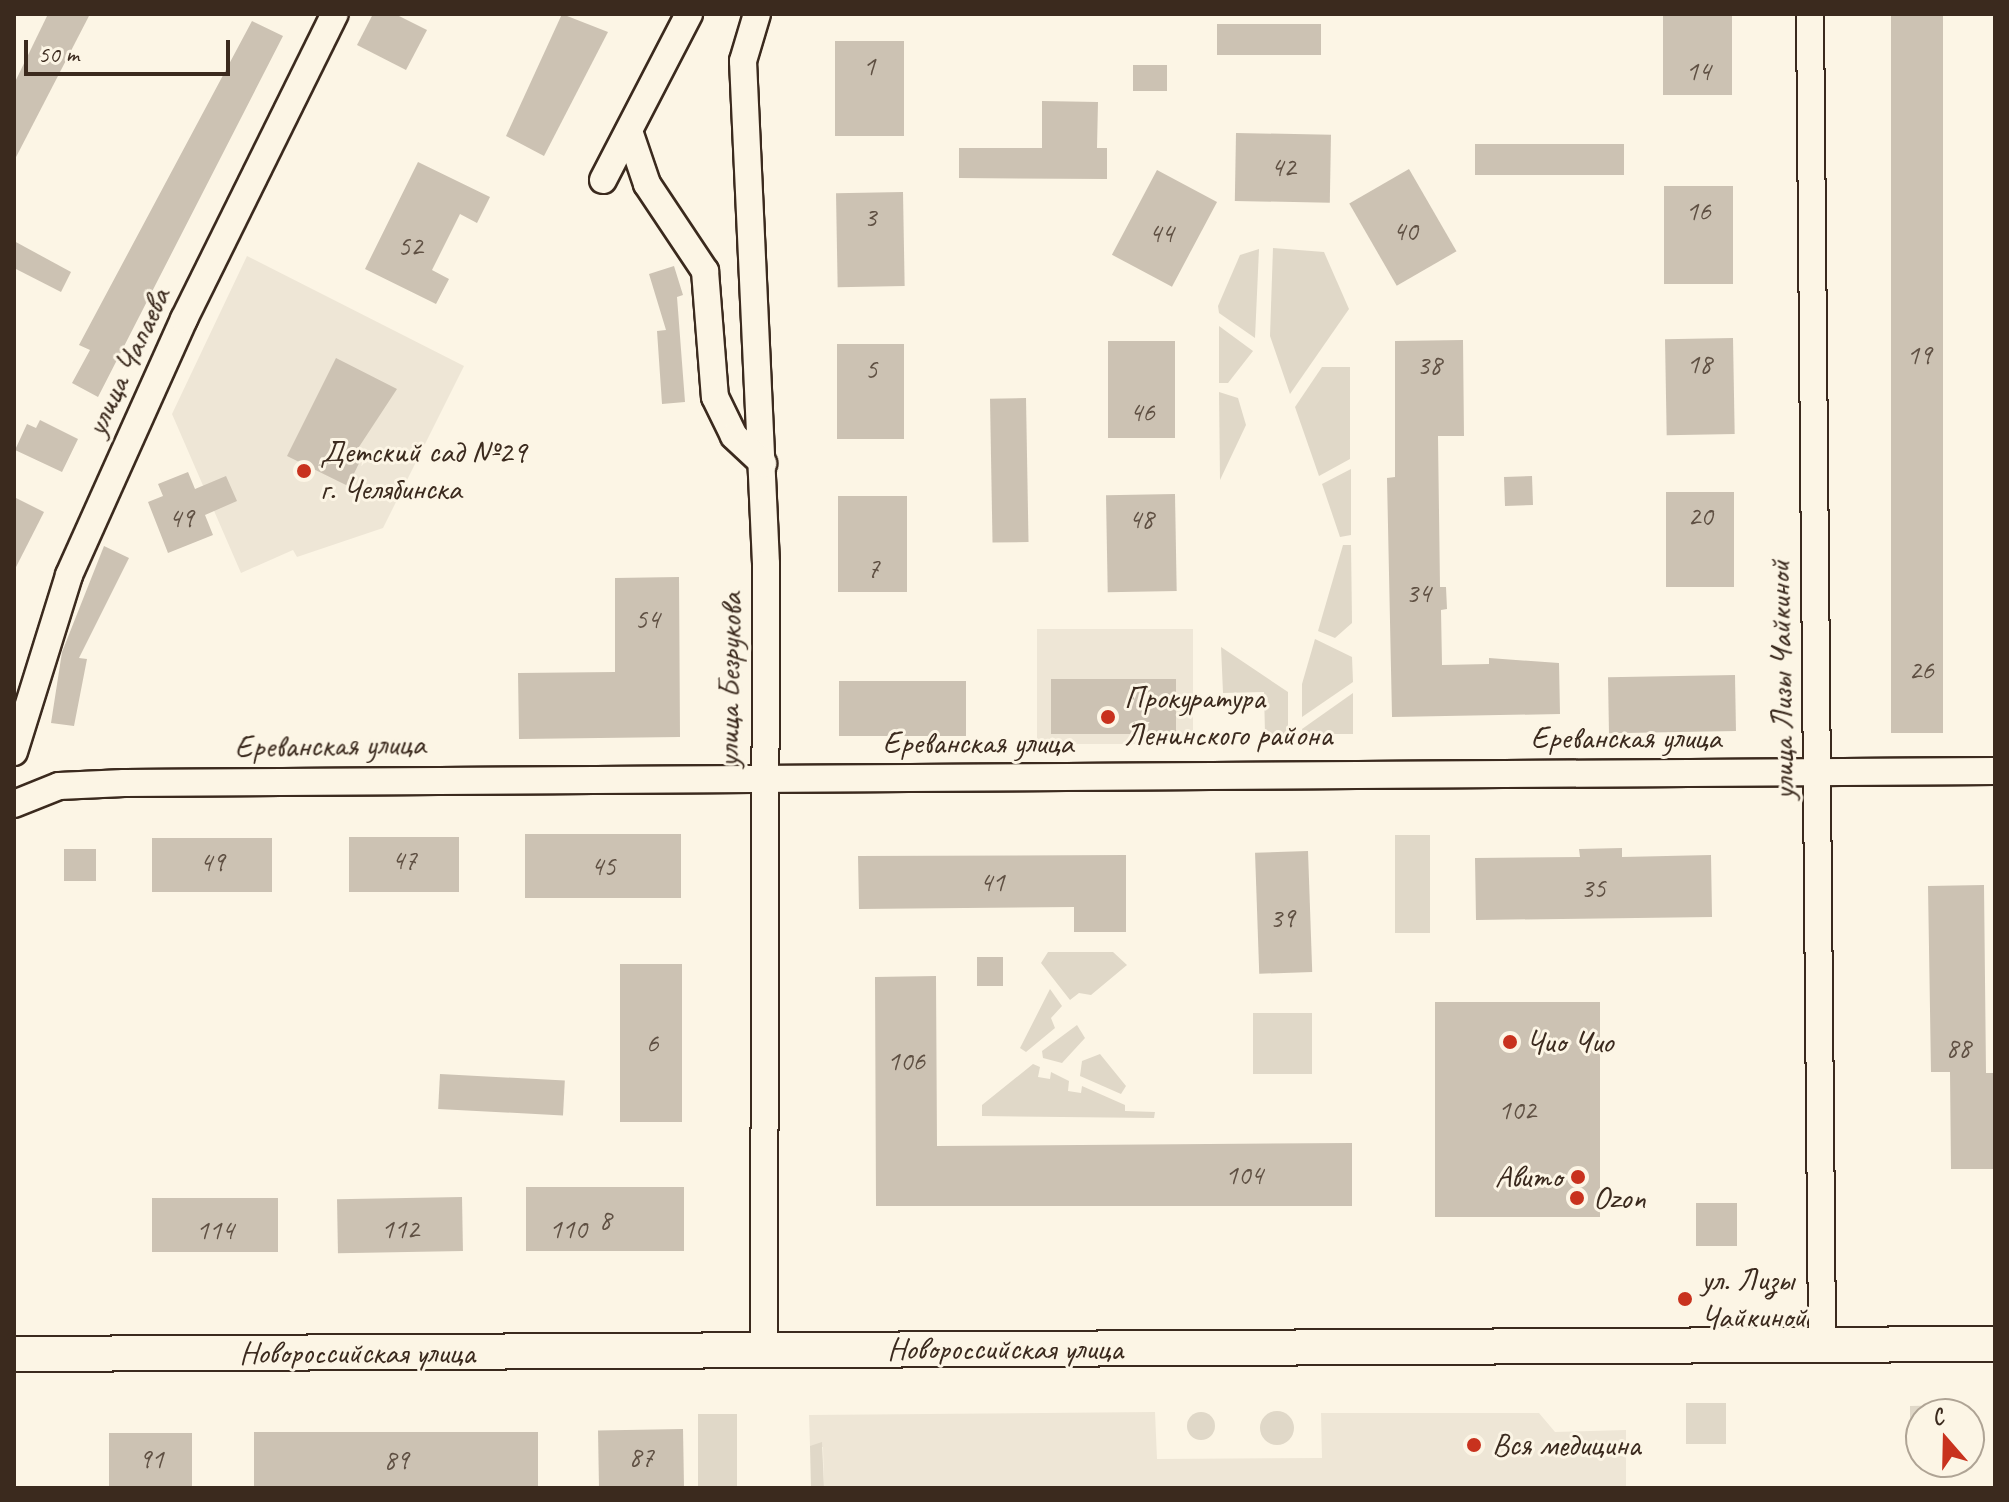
<!DOCTYPE html>
<meta charset="utf-8">
<style>
body{margin:0}
#map{position:relative;width:2009px;height:1502px;overflow:hidden;background:#fcf5e5;font-family:Caveat,sans-serif}
div>[style]{position:absolute}
.built>*{inset:0;background:#eee6d6;transform-origin:0 0}
.green>*{inset:0;background:#e0d8c8;transform-origin:0 0}
.round{border-radius:50%}
.building>*{inset:0;background:#ccc2b3;transform-origin:0 0}
.roads{filter:drop-shadow(2px 0 #3b2a1e) drop-shadow(-2px 0 #3b2a1e) drop-shadow(0 2px #3b2a1e) drop-shadow(0 -2px #3b2a1e)}
.minor>*{height:26px;margin:-13px;padding:0 13px;transform-origin:13px;border-radius:13px;background:#fcf5e5}
.major>*{height:34px;margin:-17px;padding:0 17px;transform-origin:17px;border-radius:17px;background:#fcf5e5}
.dots>*{width:22px;height:22px;translate:-50% -50%;box-sizing:border-box;border:4px solid #fcf5e5;border-radius:50%}
span{translate:-50% -50%;white-space:nowrap;text-align:center;line-height:1.15;-webkit-text-stroke:6px #fcf5e5;paint-order:stroke}
.number-label{font-size:28px;color:#5f5043}
.number-label span{-webkit-text-stroke-width:0}
.street-label{font-size:32px;color:#3b2a1e}
.poi-label{font-size:32px;color:#3b2a1e}
.left{translate:0 -50%;text-align:left}
.right{translate:-100% -50%;text-align:right}
.frame{position:absolute;inset:0;border:16px solid #3b2a1e;pointer-events:none}
.north{position:absolute;left:1905px;top:1398px;width:80px;height:80px;box-sizing:border-box;background:#fcf5e5;border:2px solid #afa495;border-radius:50%;rotate:340deg;font-size:22px;font-weight:700;line-height:32px;text-align:center;color:#3b2a1e}
.north::after{content:'';display:block;margin:auto;width:28px;height:36px;background:#c8321e;clip-path:polygon(50% 0,100% 100%,50% 72%,0 100%)}
.scale{position:absolute;left:24px;top:40px;width:206px;height:36px;box-sizing:border-box;border:4px solid #3b2a1e;border-top:0;padding-left:10px;font-size:24px;line-height:28px;white-space:nowrap;color:#3b2a1e;-webkit-text-stroke:6px #fcf5e5;paint-order:stroke}
</style>
<div id="map">
<div class="built">
<i style="clip-path:polygon(247px 256px,464px 366px,383px 528px,297px 557px,293px 550px,241px 573px,172px 414px)"></i>
<i style="left:1193px;top:629px;width:115px;height:156px;rotate:90deg"></i>
<i style="clip-path:polygon(1155px 1412px,1157px 1459px,1322px 1458px,1321px 1413px,1539px 1413px,1555px 1432px,1626px 1430px,1626px 1488px,824px 1488px,823px 1447px,810px 1446px,809px 1415px)"></i>
</div>
<div class="green">
<i style="clip-path:polygon(1273px 248px,1324px 252px,1349px 309px,1290px 394px,1270px 336px)"></i>
<i style="clip-path:polygon(1259px 249px,1255px 338px,1219px 313px,1218px 306px,1240px 255px)"></i>
<i style="clip-path:polygon(1219px 326px,1253px 351px,1228px 383px,1219px 383px)"></i>
<i style="clip-path:polygon(1322px 367px,1350px 367px,1350px 459px,1319px 476px,1295px 407px)"></i>
<i style="clip-path:polygon(1219px 392px,1238px 398px,1246px 425px,1220px 480px)"></i>
<i style="clip-path:polygon(1351px 469px,1351px 535px,1340px 537px,1322px 484px)"></i>
<i style="clip-path:polygon(1343px 545px,1351px 545px,1352px 623px,1335px 638px,1318px 631px)"></i>
<i style="clip-path:polygon(1315px 639px,1352px 657px,1353px 682px,1302px 717px,1302px 684px)"></i>
<i style="clip-path:polygon(1221px 647px,1288px 692px,1288px 734px,1265px 734px,1264px 692px,1223px 693px)"></i>
<i style="clip-path:polygon(1353px 693px,1353px 734px,1303px 734px,1302px 729px)"></i>
<i style="left:1395px;top:835px;width:35px;height:98px"></i>
<i style="clip-path:polygon(1048px 952px,1113px 952px,1127px 965px,1091px 995px,1079px 993px,1070px 1000px,1041px 963px)"></i>
<i style="clip-path:polygon(1050px 989px,1062px 1006px,1051px 1018px,1055px 1028px,1026px 1052px,1020px 1048px)"></i>
<i style="left:1253px;top:1013px;width:59px;height:61px"></i>
<i style="clip-path:polygon(1077px 1025px,1085px 1038px,1062px 1063px,1043px 1058px,1042px 1051px)"></i>
<i style="clip-path:polygon(1100px 1054px,1126px 1086px,1121px 1094px,1080px 1076px,1082px 1061px)"></i>
<i style="clip-path:polygon(1033px 1064px,1040px 1067px,1038px 1077px,1050px 1079px,1051px 1072px,1069px 1081px,1068px 1091px,1081px 1093px,1082px 1086px,1125px 1105px,1125px 1111px,1155px 1112px,1154px 1118px,982px 1116px,982px 1105px)"></i>
<i style="left:1686px;top:1403px;width:40px;height:41px"></i>
<i style="clip-path:polygon(1952px 1405px,1952px 1414px,1921px 1414px,1921px 1446px,1910px 1446px,1910px 1406px)"></i>
<i class="round" style="left:1260px;top:1411px;width:34px;height:34px"></i>
<i class="round" style="left:1187px;top:1412px;width:28px;height:28px"></i>
<i style="left:698px;top:1414px;width:39px;height:74px"></i>
<i style="clip-path:polygon(822px 1442px,824px 1488px,811px 1488px,810px 1446px)"></i>
</div>
<div class="building">
<i style="clip-path:polygon(48px 14px,90px 14px,14px 161px,14px 84px)"></i>
<i style="clip-path:polygon(373px 14px,395px 14px,427px 30px,406px 70px,357px 45px)"></i>
<i style="clip-path:polygon(562px 14px,608px 32px,544px 156px,506px 136px)"></i>
<i style="left:1663px;top:14px;width:69px;height:81px"></i>
<i style="left:1891px;top:14px;width:52px;height:719px"></i>
<i style="clip-path:polygon(252px 21px,283px 36px,98px 397px,72px 383px,90px 350px,79px 345px)"></i>
<i style="left:1321px;top:24px;width:31px;height:104px;rotate:90deg"></i>
<i style="left:904px;top:41px;width:95px;height:69px;rotate:90deg"></i>
<i style="left:1133px;top:65px;width:34px;height:26px"></i>
<i style="clip-path:polygon(1042px 101px,1098px 102px,1097px 148px,1107px 148px,1107px 179px,959px 178px,959px 148px,1042px 148px)"></i>
<i style="left:1236px;top:133px;width:95px;height:68px;rotate:1deg"></i>
<i style="left:1475px;top:144px;width:149px;height:31px"></i>
<i style="clip-path:polygon(418px 162px,490px 197px,477px 223px,460px 214px,432px 270px,449px 279px,436px 304px,365px 269px)"></i>
<i style="left:1409px;top:169px;width:95px;height:69px;rotate:60deg"></i>
<i style="left:1157px;top:170px;width:68px;height:96px;rotate:28deg"></i>
<i style="left:1664px;top:186px;width:69px;height:98px"></i>
<i style="left:903px;top:192px;width:94px;height:67px;rotate:89deg"></i>
<i style="clip-path:polygon(14px 241px,71px 272px,61px 292px,14px 268px)"></i>
<i style="clip-path:polygon(674px 266px,683px 295px,677px 297px,685px 402px,662px 404px,657px 331px,666px 330px,649px 274px)"></i>
<i style="left:1733px;top:338px;width:96px;height:68px;rotate:89deg"></i>
<i style="clip-path:polygon(1463px 340px,1464px 436px,1438px 436px,1440px 587px,1446px 587px,1447px 609px,1441px 610px,1442px 665px,1489px 664px,1489px 658px,1559px 663px,1560px 714px,1392px 717px,1387px 478px,1395px 477px,1395px 341px)"></i>
<i style="left:1175px;top:341px;width:97px;height:67px;rotate:90deg"></i>
<i style="left:837px;top:344px;width:67px;height:95px"></i>
<i style="clip-path:polygon(336px 358px,397px 389px,355px 453px,362px 457px,348px 486px,287px 456px)"></i>
<i style="left:1026px;top:398px;width:144px;height:36px;rotate:89deg"></i>
<i style="clip-path:polygon(40px 420px,78px 439px,62px 472px,15px 450px,27px 424px,36px 428px)"></i>
<i style="clip-path:polygon(188px 472px,195px 489px,226px 476px,237px 501px,205px 515px,213px 535px,168px 553px,148px 502px,163px 496px,158px 484px)"></i>
<i style="left:1532px;top:476px;width:29px;height:28px;rotate:88deg"></i>
<i style="left:1666px;top:492px;width:68px;height:95px"></i>
<i style="left:1175px;top:494px;width:97px;height:69px;rotate:89deg"></i>
<i style="left:838px;top:496px;width:69px;height:96px"></i>
<i style="clip-path:polygon(14px 497px,44px 512px,14px 571px)"></i>
<i style="clip-path:polygon(104px 546px,129px 558px,79px 658px,87px 659px,74px 726px,51px 723px,62px 652px)"></i>
<i style="clip-path:polygon(679px 577px,680px 737px,519px 739px,518px 673px,615px 672px,615px 578px)"></i>
<i style="left:1735px;top:675px;width:56px;height:127px;rotate:89deg"></i>
<i style="left:1176px;top:679px;width:55px;height:125px;rotate:90deg"></i>
<i style="left:839px;top:681px;width:127px;height:55px"></i>
<i style="left:525px;top:834px;width:156px;height:64px"></i>
<i style="left:349px;top:837px;width:110px;height:55px"></i>
<i style="left:272px;top:838px;width:54px;height:120px;rotate:90deg"></i>
<i style="clip-path:polygon(1622px 848px,1622px 857px,1711px 855px,1712px 917px,1476px 920px,1475px 858px,1580px 857px,1579px 849px)"></i>
<i style="left:64px;top:849px;width:32px;height:32px"></i>
<i style="left:1308px;top:851px;width:121px;height:53px;rotate:88deg"></i>
<i style="clip-path:polygon(1126px 855px,1126px 932px,1074px 932px,1074px 907px,859px 909px,858px 856px)"></i>
<i style="clip-path:polygon(1984px 885px,1986px 1073px,1995px 1073px,1995px 1169px,1951px 1169px,1950px 1072px,1931px 1072px,1928px 886px)"></i>
<i style="left:977px;top:957px;width:26px;height:29px"></i>
<i style="left:620px;top:964px;width:62px;height:158px"></i>
<i style="clip-path:polygon(936px 976px,937px 1146px,1352px 1143px,1352px 1206px,876px 1206px,875px 977px)"></i>
<i style="left:1600px;top:1002px;width:215px;height:165px;rotate:90deg"></i>
<i style="left:440px;top:1074px;width:125px;height:35px;rotate:3deg"></i>
<i style="left:684px;top:1187px;width:64px;height:158px;rotate:90deg"></i>
<i style="left:462px;top:1197px;width:54px;height:125px;rotate:89deg"></i>
<i style="left:278px;top:1198px;width:54px;height:126px;rotate:90deg"></i>
<i style="left:1696px;top:1203px;width:41px;height:43px"></i>
<i style="left:683px;top:1429px;width:59px;height:85px;rotate:89deg"></i>
<i style="left:254px;top:1432px;width:284px;height:56px"></i>
<i style="left:109px;top:1433px;width:83px;height:55px"></i>
</div>
<div class="roads">
<div class="minor">
<i style="left:757px;top:14px;width:49px;rotate:106.6deg"></i>
<i style="left:743px;top:61px;width:504px;rotate:87.38deg"></i>
<i style="left:766px;top:564px;width:786px;rotate:90.15deg"></i>
<i style="left:1810px;top:14px;width:1330px;rotate:89.48deg"></i>
<i style="left:629px;top:131px;width:56px;rotate:71.2deg"></i>
<i style="left:647px;top:184px;width:105px;rotate:56.3deg"></i>
<i style="left:705px;top:271px;width:126px;rotate:85.5deg"></i>
<i style="left:715px;top:397px;width:43px;rotate:64deg"></i>
<i style="left:734px;top:436px;width:40px;rotate:43deg"></i>
<i style="left:603px;top:180px;width:187px;rotate:-62.6deg"></i>
<i style="left:14px;top:752px;width:185px;rotate:-72.7deg"></i>
<i style="left:69px;top:575px;width:281px;rotate:-65.8deg"></i>
<i style="left:184px;top:319px;width:340px;rotate:-63.7deg"></i>
<i style="left:14px;top:804px;width:48px;rotate:-21.8deg"></i>
<i style="left:59px;top:786px;width:65px;rotate:-2.6deg"></i>
<i style="left:124px;top:783px;width:1871px;rotate:-0.37deg"></i>
</div>
<div class="major">
<i style="left:14px;top:1354px;width:1981px;rotate:-0.29deg"></i>
</div>
</div>
<div class="dots">
<i style="left:304px;top:471px;background:#c8321e"></i>
<i style="left:1108px;top:717px;background:#c8321e"></i>
<i style="left:1510px;top:1042px;background:#c8321e"></i>
<i style="left:1578px;top:1177px;background:#c8321e"></i>
<i style="left:1577px;top:1198px;background:#c8321e"></i>
<i style="left:1685px;top:1299px;background:#c8321e"></i>
<i style="left:1474px;top:1445px;background:#c8321e"></i>
</div>
<div class="number-label">
<span style="left:869px;top:66px">1</span>
<span style="left:1698px;top:71px">14</span>
<span style="left:1283px;top:167px">42</span>
<span style="left:1698px;top:211px">16</span>
<span style="left:870px;top:217px">3</span>
<span style="left:1405px;top:231px">40</span>
<span style="left:1161px;top:233px">44</span>
<span style="left:410px;top:246px">52</span>
<span style="left:1919px;top:355px">19</span>
<span style="left:1699px;top:364px">18</span>
<span style="left:1429px;top:365px">38</span>
<span style="left:871px;top:369px">5</span>
<span style="left:1142px;top:412px">46</span>
<span style="left:1700px;top:516px">20</span>
<span style="left:181px;top:518px">49</span>
<span style="left:1141px;top:519px">48</span>
<span style="left:873px;top:568px">7</span>
<span style="left:1418px;top:593px">34</span>
<span style="left:647px;top:619px">54</span>
<span style="left:1921px;top:670px">26</span>
<span style="left:404px;top:860px">47</span>
<span style="left:212px;top:862px">49</span>
<span style="left:603px;top:866px">45</span>
<span style="left:992px;top:882px">41</span>
<span style="left:1593px;top:888px">35</span>
<span style="left:1282px;top:918px">39</span>
<span style="left:652px;top:1043px">6</span>
<span style="left:1958px;top:1048px">88</span>
<span style="left:906px;top:1061px">106</span>
<span style="left:1517px;top:1110px">102</span>
<span style="left:1244px;top:1175px">104</span>
<span style="left:605px;top:1220px">8</span>
<span style="left:400px;top:1229px">112</span>
<span style="left:568px;top:1229px">110</span>
<span style="left:215px;top:1230px">114</span>
<span style="left:641px;top:1457px">87</span>
<span style="left:151px;top:1459px">91</span>
<span style="left:396px;top:1460px">89</span>
</div>
<div class="street-label">
<span style="left:128px;top:362px;rotate:-65deg">улица Чапаева</span>
<span style="left:730px;top:680px;rotate:-89deg">улица Безрукова</span>
<span style="left:1782px;top:680px;rotate:-91deg">улица Лизы Чайкиной</span>
<span style="left:1626px;top:738px">Ереванская улица</span>
<span style="left:978px;top:743px">Ереванская улица</span>
<span style="left:330px;top:746px;rotate:-1deg">Ереванская улица</span>
<span style="left:1005px;top:1349px">Новороссийская улица</span>
<span style="left:357px;top:1353px">Новороссийская улица</span>
</div>
<div class="poi-label">
<span class="left" style="left:320px;top:471px">Детский сад №29<br>г. Челябинска</span>
<span class="left" style="left:1124px;top:717px">Прокуратура<br>Ленинского района</span>
<span class="left" style="left:1526px;top:1042px">Чио Чио</span>
<span class="right" style="left:1562px;top:1177px">Авито</span>
<span class="left" style="left:1593px;top:1198px">Ozon</span>
<span class="left" style="left:1701px;top:1299px">ул. Лизы<br>Чайкиной</span>
<span class="left" style="left:1492px;top:1445px">Вся медицина</span>
</div>
<div class="frame"></div>
<div class="north">С</div>
<div class="scale">50 m</div>
</div>
